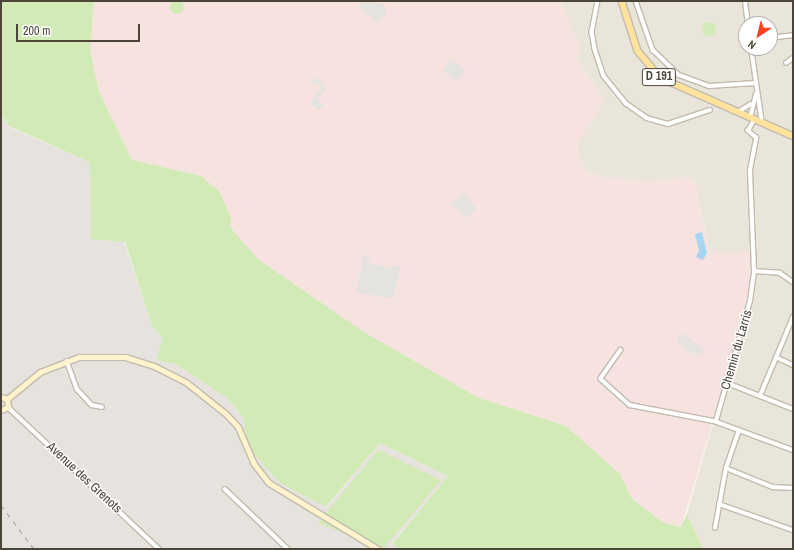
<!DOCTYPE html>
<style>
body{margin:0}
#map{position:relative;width:794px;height:550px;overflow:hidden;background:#f6f3ec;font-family:"Archivo Narrow",sans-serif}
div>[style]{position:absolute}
.residential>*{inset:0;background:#eae5da}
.industrial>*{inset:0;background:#e6e2dd}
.medical>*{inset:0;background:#f6e3e0}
.green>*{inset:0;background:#d2eab5}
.round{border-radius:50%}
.parking>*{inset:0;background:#e5e3e0;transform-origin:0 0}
.water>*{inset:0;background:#a9d4f2}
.roads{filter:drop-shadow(1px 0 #c2bbae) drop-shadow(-1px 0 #c2bbae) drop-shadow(0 1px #c2bbae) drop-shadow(0 -1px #c2bbae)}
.minor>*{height:3.5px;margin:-1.75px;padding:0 1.75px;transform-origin:1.75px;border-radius:1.75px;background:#fff}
.tertiary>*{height:4px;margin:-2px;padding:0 2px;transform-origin:2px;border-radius:2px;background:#fff}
.secondary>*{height:5px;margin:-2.5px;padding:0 2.5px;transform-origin:2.5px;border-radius:2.5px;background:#fff3cd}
.primary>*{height:5.5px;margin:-2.75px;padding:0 2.75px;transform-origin:2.75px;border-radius:2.75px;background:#ffe39c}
.rail>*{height:1px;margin-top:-0.5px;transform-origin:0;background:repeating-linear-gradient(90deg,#9a9a9a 0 5px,transparent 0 10px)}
span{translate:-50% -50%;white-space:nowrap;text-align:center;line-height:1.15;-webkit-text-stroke:3px #fff;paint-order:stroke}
.shield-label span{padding:1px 3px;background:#fff;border:1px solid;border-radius:3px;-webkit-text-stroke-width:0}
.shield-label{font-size:12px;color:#4b4439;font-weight:700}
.street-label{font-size:13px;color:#4b4439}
.frame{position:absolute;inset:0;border:2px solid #4b4439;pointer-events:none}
.north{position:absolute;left:738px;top:16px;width:40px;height:40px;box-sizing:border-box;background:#fff;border:1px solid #b7b4b0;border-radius:50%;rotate:215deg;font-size:11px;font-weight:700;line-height:16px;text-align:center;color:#4b4439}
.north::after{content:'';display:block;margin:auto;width:14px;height:18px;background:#fc3f1d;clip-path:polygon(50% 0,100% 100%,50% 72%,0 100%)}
.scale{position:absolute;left:16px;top:24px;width:124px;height:18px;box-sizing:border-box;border:2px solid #4b4439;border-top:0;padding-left:5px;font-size:12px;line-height:14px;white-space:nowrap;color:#4b4439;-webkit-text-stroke:3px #fff;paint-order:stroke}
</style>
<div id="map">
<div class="residential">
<i style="clip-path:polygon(evenodd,561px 1px,793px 1px,793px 549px,703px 549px,687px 514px,748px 303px,750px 252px,710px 253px,694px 178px,647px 180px,606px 178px,586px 171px,576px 145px,605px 101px,576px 57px,561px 1px,746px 24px,770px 24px,770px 48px,746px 48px,746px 24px)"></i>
</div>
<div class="industrial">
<i style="clip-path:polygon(1px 115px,9px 127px,90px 162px,91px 239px,124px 242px,152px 326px,163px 338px,156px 360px,176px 364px,226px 397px,243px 417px,249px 448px,327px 507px,380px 443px,448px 476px,392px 543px,399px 549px,1px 549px)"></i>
</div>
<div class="medical">
<i style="clip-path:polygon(94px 1px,561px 1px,582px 51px,576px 57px,605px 101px,576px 145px,586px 171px,606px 178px,647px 180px,694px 178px,710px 253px,751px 252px,751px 273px,744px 319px,681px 527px,664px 523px,632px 499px,620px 474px,566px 426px,479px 398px,364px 332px,258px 259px,230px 227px,201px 176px,132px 160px,99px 92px,90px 51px)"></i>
</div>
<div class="green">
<i class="round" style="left:170px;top:0;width:14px;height:14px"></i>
<i style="clip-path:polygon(1px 1px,94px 1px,90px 51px,99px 92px,132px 160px,201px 176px,219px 191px,231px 218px,230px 227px,258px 259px,364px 332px,479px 398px,566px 426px,620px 474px,632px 499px,664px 523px,681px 527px,687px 514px,703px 549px,399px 549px,392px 544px,448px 476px,380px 443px,326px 507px,280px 483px,249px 448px,243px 417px,226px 397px,176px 364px,156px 360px,163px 338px,152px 326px,125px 242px,91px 239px,90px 162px,9px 126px,1px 115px)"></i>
<i class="round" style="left:702px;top:22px;width:14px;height:14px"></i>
<i style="clip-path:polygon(378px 450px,441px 480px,383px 549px,318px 523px)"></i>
</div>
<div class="parking">
<i style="clip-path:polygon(363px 1px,384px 4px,387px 12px,379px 22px,358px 9px)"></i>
<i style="left:450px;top:59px;width:19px;height:14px;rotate:35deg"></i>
<i style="clip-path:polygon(312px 77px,323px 82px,326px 89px,318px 100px,323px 105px,319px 110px,310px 104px,322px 87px,311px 82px)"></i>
<i style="clip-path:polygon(465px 193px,476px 209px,467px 218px,451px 204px)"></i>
<i style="clip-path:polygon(364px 252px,371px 264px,390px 268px,401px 264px,393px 299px,356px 292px)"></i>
<i style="clip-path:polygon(682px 333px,704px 349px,701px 354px,696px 355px,676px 341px)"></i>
</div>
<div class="water">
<i style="clip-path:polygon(702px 232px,707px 253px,703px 260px,696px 257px,699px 251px,695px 234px)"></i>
</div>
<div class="roads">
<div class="minor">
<i style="left:598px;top:1px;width:32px;rotate:101deg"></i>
<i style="left:592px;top:32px;width:17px;rotate:80deg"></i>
<i style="left:595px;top:49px;width:28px;rotate:72deg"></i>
<i style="left:604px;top:76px;width:36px;rotate:51deg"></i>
<i style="left:627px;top:104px;width:24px;rotate:35deg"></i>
<i style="left:647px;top:118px;width:22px;rotate:16deg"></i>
<i style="left:668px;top:124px;width:44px;rotate:-18.4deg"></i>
<i style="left:636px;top:1px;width:52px;rotate:70.9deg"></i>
<i style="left:653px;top:50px;width:36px;rotate:44deg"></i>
<i style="left:679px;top:75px;width:32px;rotate:20deg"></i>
<i style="left:709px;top:86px;width:47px;rotate:-3.7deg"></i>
<i style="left:770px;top:38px;width:23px;rotate:-7deg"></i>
<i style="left:786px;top:63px;width:9px;rotate:-36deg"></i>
<i style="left:754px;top:271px;width:26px;rotate:4deg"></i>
<i style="left:780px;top:273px;width:16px;rotate:35deg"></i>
<i style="left:621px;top:350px;width:35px;rotate:125deg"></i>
<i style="left:601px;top:379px;width:39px;rotate:42deg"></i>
<i style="left:630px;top:405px;width:86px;rotate:10.8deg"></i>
<i style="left:714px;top:421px;width:84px;rotate:20.2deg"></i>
<i style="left:776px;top:357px;width:19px;rotate:25deg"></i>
<i style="left:67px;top:361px;width:30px;rotate:70deg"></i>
<i style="left:77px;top:389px;width:22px;rotate:47deg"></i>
<i style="left:92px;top:405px;width:10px;rotate:11deg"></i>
<i style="left:727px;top:383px;width:71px;rotate:21.5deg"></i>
<i style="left:760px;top:396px;width:86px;rotate:-67.3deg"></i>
<i style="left:8px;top:407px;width:207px;rotate:43.2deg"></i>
<i style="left:716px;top:421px;width:125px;rotate:-74.2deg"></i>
<i style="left:750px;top:301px;width:30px;rotate:-82deg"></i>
<i style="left:754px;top:271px;width:101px;rotate:-92.3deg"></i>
<i style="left:750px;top:170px;width:33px;rotate:-79deg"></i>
<i style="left:756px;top:138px;width:11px;rotate:-139deg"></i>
<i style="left:748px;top:131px;width:13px;rotate:-61deg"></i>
<i style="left:726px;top:468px;width:51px;rotate:22deg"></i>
<i style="left:773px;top:487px;width:20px;rotate:3deg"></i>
<i style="left:225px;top:489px;width:87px;rotate:43.6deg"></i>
<i style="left:719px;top:504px;width:78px;rotate:19.4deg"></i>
<i style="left:715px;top:528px;width:61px;rotate:-79.6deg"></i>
<i style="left:726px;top:468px;width:39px;rotate:-71deg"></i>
</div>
<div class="tertiary">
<i style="left:745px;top:1px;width:23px;rotate:83deg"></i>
<i style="left:751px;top:48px;width:76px;rotate:81.7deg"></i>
<i style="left:738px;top:112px;width:15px;rotate:-32deg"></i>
<i style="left:750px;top:118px;width:25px;rotate:-76deg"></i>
</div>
<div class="secondary">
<i style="left:1px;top:397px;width:6px;rotate:18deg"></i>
<i style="left:7px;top:399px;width:43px;rotate:-39.3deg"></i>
<i style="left:40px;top:372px;width:42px;rotate:-21deg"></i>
<i style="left:79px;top:357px;width:46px"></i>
<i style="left:125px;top:357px;width:30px;rotate:17deg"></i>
<i style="left:154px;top:366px;width:37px;rotate:27deg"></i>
<i style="left:187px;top:383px;width:50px;rotate:38.5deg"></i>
<i style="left:226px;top:414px;width:18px;rotate:47deg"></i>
<i style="left:238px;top:427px;width:40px;rotate:66.6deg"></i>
<i style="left:254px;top:464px;width:24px;rotate:52deg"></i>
<i style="left:269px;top:483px;width:127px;rotate:31.2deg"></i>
<i style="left:1px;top:410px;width:8px;rotate:-23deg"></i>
<i style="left:8px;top:407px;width:8px;rotate:-97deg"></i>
</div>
<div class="primary">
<i style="left:622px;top:1px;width:52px;rotate:72.3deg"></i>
<i style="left:638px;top:51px;width:35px;rotate:50deg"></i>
<i style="left:661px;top:78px;width:144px;rotate:23.7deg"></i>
</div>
</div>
<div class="rail">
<i style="left:1px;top:505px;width:55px;rotate:53.1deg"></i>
</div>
<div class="shield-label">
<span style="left:659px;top:77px">D 191</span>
</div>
<div class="street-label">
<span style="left:737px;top:350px;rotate:-74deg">Chemin du Larris</span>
<span style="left:84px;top:478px;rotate:43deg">Avenue des Grenots</span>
</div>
<div class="frame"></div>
<div class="north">N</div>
<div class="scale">200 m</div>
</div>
